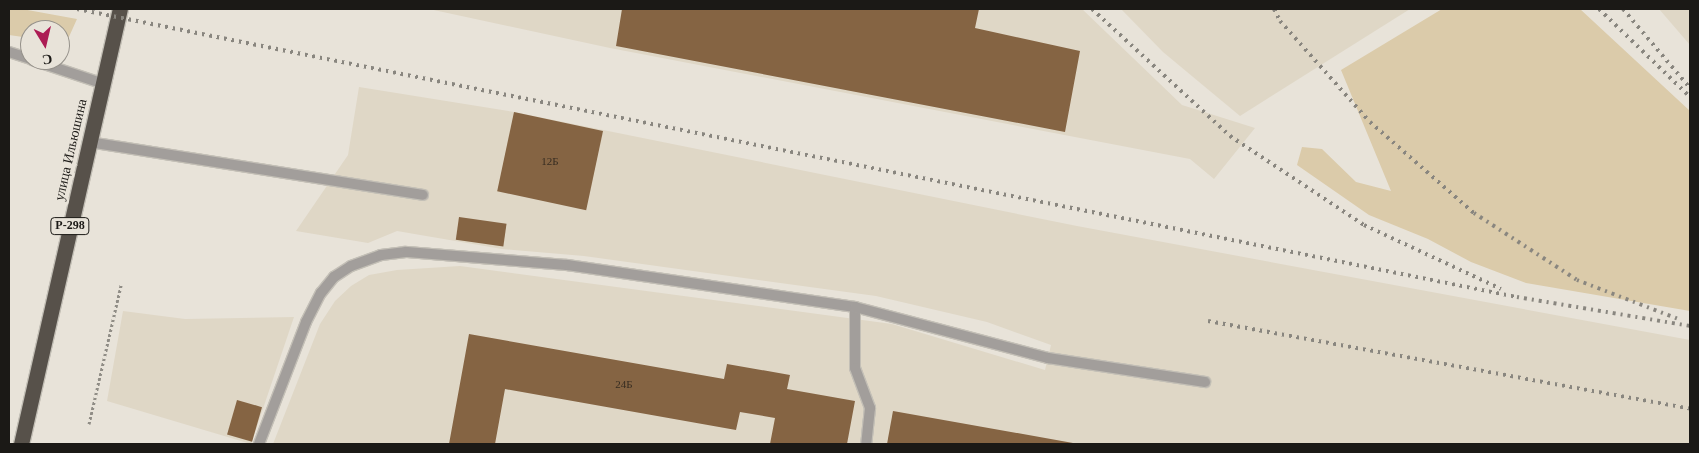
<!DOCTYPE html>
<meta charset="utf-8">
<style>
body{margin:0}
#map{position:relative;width:1699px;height:453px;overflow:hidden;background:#e8e3d9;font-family:Georgia,serif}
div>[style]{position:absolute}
.built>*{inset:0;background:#dfd7c6}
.green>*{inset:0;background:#dbcbaa}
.building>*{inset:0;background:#856443;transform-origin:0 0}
.path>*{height:3px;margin-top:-1.5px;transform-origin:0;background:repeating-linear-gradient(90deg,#908d86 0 2.5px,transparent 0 5px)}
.roads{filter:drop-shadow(1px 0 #c3bfb6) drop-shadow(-1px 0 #c3bfb6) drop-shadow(0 1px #c3bfb6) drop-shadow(0 -1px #c3bfb6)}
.lane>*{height:10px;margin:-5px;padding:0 5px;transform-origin:5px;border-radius:5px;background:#a29e9b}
.highway>*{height:15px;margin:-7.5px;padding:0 7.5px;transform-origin:7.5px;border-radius:7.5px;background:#57514a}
.rail>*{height:4px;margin-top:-2px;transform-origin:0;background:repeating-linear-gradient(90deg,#89867f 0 2.5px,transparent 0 7.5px)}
span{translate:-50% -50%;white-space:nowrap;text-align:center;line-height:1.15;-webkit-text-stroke:5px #e8e3d9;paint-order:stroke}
.number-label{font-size:11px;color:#362c21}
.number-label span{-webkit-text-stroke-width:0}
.shield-label span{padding:1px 4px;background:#e8e3d9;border:1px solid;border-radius:4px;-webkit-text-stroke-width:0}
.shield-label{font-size:12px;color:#1b1916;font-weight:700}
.street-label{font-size:14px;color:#1b1916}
.frame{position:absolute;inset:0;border:10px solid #1b1916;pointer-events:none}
.north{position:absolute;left:20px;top:20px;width:50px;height:50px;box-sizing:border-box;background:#e8e3d9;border:1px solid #96928b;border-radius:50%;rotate:171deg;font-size:14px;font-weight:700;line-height:20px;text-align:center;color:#1b1916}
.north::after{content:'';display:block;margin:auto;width:18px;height:22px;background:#ac1c54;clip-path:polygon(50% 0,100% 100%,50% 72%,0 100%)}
</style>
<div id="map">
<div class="built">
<i style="clip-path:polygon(429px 9px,1082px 9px,1182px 105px,1255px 128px,1214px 179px,1190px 159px,610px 48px)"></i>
<i style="clip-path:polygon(1121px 9px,1410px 9px,1240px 116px,1163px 52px)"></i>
<i style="clip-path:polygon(1659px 9px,1690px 9px,1690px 45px)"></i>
<i style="clip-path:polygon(359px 87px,514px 112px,1077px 226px,1690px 340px,1690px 444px,273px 444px,320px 324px,335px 301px,351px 286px,369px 275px,397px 270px,460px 266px,892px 324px,1045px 370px,1051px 345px,987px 322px,876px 296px,584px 256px,502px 249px,397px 231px,368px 243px,296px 231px,348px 155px)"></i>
<i style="clip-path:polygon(123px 311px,185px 319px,294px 317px,251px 444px,107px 401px)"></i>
</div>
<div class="green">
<i style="clip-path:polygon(9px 9px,22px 9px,77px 19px,68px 39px,60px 39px,60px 30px,30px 30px,30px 38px,9px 35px)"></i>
<i style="clip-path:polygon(1442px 9px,1580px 9px,1690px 111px,1690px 311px,1526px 283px,1471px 262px,1428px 239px,1369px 215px,1297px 165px,1302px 147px,1322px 149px,1356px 182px,1391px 191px,1341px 70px)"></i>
</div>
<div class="building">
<i style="clip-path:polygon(622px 9px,979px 9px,975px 28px,1080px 51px,1065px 132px,616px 46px)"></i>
<i style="left:514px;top:112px;width:91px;height:81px;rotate:12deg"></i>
<i style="left:459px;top:217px;width:48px;height:23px;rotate:8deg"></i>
<i style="clip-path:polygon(469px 334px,724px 379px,727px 364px,790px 375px,787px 389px,855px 401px,847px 444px,770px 444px,775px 418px,740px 412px,736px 430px,505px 389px,495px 444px,449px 444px)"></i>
<i style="left:237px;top:400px;width:26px;height:36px;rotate:16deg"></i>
<i style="clip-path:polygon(893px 411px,1073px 443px,1072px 444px,887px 444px)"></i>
</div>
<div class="path">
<i style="left:89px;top:424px;width:143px;rotate:-77deg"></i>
</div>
<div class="roads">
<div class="lane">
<i style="left:9px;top:52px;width:22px;rotate:18deg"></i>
<i style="left:32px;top:60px;width:76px;rotate:18.4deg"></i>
<i style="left:89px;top:142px;width:338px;rotate:9deg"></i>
<i style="left:855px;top:307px;width:61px;rotate:90deg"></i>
<i style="left:855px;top:368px;width:43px;rotate:69.4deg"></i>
<i style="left:870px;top:408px;width:36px;rotate:96deg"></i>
<i style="left:259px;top:444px;width:131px;rotate:-68.9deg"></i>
<i style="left:306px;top:322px;width:33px;rotate:-63deg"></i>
<i style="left:321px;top:293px;width:21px;rotate:-51deg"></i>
<i style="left:334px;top:277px;width:20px;rotate:-33deg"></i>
<i style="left:351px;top:266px;width:32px;rotate:-20deg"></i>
<i style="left:381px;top:255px;width:25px;rotate:-7deg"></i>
<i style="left:406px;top:252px;width:162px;rotate:4.6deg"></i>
<i style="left:567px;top:265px;width:291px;rotate:8.3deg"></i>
<i style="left:855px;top:307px;width:200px;rotate:14.8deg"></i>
<i style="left:1048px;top:358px;width:159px;rotate:8.7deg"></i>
</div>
<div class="highway">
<i style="left:21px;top:444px;width:446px;rotate:-77.2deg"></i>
</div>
</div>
<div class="rail">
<i style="left:77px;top:9px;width:1469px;rotate:11.31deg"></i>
<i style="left:1517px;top:297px;width:175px;rotate:9.5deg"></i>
<i style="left:1092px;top:9px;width:188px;rotate:42.6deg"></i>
<i style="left:1230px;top:136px;width:161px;rotate:33.6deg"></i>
<i style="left:1364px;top:225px;width:151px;rotate:25deg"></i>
<i style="left:1274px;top:9px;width:13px;rotate:63deg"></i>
<i style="left:1280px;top:21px;width:135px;rotate:48.3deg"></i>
<i style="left:1370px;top:122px;width:138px;rotate:41.2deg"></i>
<i style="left:1474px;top:213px;width:123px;rotate:33deg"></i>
<i style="left:1577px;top:280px;width:111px;rotate:21deg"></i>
<i style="left:1599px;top:9px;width:127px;rotate:44deg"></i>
<i style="left:1623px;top:9px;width:104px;rotate:49.7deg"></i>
<i style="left:1208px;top:321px;width:490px;rotate:10.3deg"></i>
</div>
<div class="number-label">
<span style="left:550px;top:161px">12Б</span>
<span style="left:624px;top:384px">24Б</span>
</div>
<div class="shield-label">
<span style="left:70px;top:226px">Р-298</span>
</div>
<div class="street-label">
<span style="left:71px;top:150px;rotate:-77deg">улица Ильюшина</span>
</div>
<div class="frame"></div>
<div class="north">С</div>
</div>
